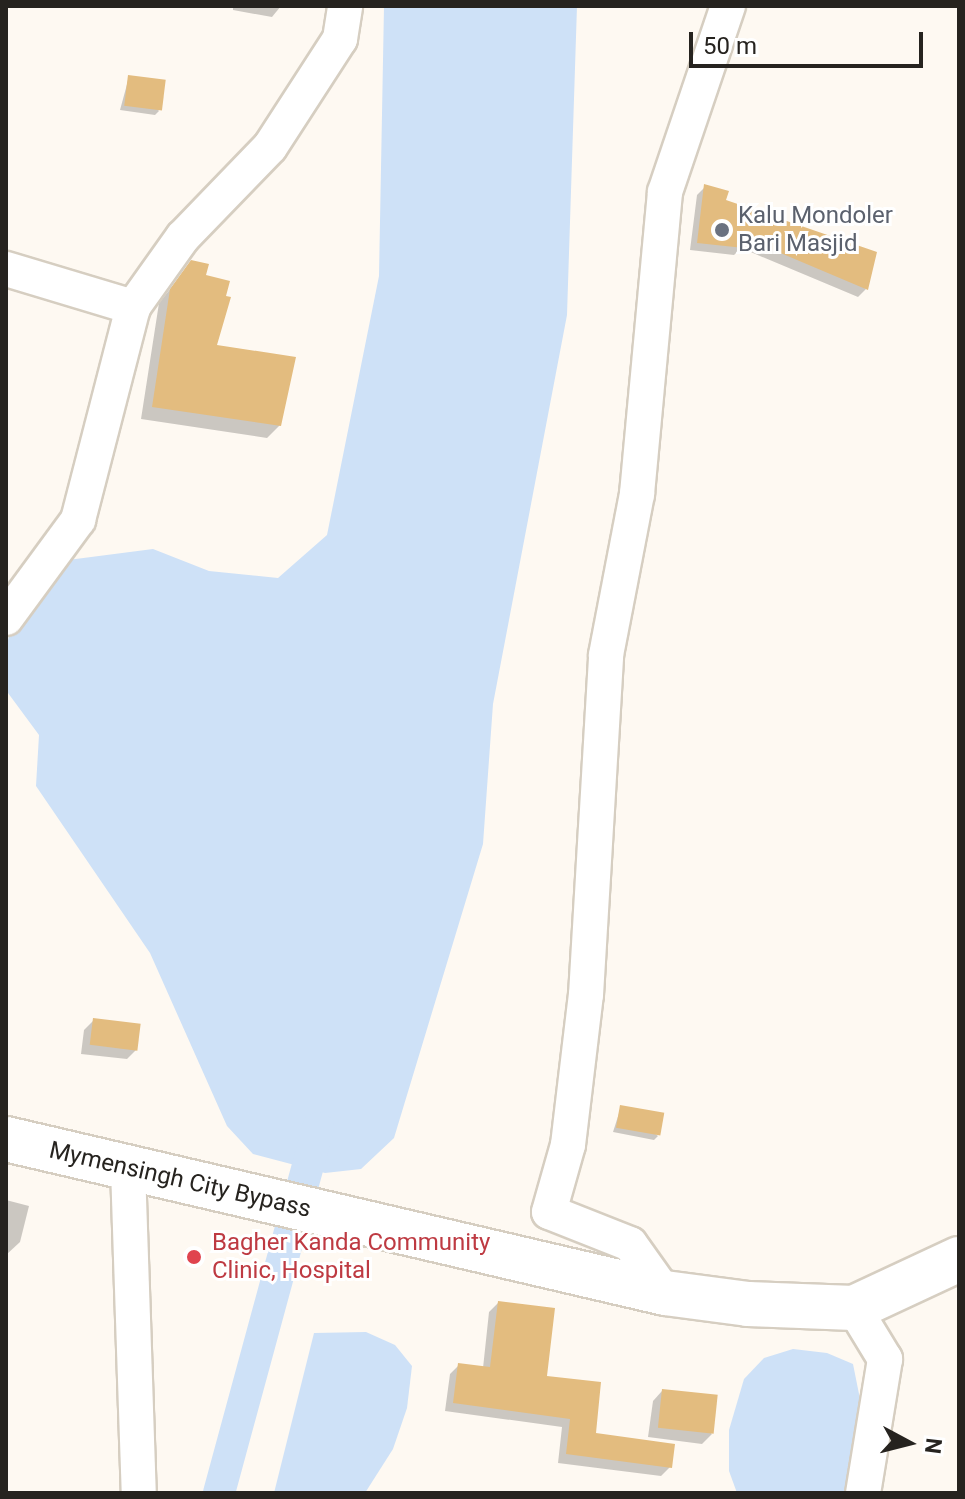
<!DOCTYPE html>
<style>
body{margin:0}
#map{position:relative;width:965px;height:1499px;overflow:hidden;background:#fef9f2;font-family:Roboto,sans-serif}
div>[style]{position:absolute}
.water>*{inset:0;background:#cee1f7}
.shadow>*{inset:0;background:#0003}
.canal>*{height:32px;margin:-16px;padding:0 16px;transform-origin:16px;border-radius:16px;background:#cee1f7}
.building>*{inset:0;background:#e3bc7f;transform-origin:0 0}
.roads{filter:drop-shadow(2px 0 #d6cec1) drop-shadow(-2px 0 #d6cec1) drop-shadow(0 2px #d6cec1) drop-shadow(0 -2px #d6cec1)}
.minor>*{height:34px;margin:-17px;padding:0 17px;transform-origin:17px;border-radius:17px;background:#fff}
.trunk>*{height:44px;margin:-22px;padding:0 22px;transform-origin:22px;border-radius:22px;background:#fff}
.dots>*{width:22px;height:22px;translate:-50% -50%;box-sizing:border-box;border:4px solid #fff;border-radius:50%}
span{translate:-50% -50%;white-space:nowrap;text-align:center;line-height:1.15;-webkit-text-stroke:6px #fff;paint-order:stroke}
.worship-label{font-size:24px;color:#5b616d}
.left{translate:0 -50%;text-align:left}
.street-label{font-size:24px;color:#26231f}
.health-label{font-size:24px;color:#be3a42}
.frame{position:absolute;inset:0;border:8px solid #26231f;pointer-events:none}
.north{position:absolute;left:869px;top:1403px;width:80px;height:80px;-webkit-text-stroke:6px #fff;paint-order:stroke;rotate:97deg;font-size:22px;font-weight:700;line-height:32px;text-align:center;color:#26231f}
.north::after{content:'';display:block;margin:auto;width:28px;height:36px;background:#26231f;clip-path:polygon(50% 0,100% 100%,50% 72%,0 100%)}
.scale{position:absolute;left:689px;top:32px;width:234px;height:36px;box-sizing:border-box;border:4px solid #26231f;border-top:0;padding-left:10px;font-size:24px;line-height:28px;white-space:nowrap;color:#26231f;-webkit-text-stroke:6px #fff;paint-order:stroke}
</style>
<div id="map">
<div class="water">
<i style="clip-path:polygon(384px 6px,577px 6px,567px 315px,493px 704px,483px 844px,394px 1138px,361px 1169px,325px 1173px,253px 1154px,227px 1126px,150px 953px,36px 786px,39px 735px,8px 693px,6px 649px,9px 636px,68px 560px,153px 549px,209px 571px,278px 578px,327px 535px,379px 276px)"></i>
<i style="clip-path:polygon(366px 1332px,395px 1345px,412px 1366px,407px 1408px,393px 1449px,365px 1493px,274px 1493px,314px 1333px)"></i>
<i style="clip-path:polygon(793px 1349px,827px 1353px,853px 1364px,860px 1399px,858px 1451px,845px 1493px,737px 1493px,729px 1471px,729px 1430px,744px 1379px,764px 1358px)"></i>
</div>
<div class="shadow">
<i style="clip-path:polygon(233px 6px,281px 6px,272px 17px,233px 10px)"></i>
<i style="clip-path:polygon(129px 77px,159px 111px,155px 115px,120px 110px)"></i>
<i style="clip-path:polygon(705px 187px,724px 201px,866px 289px,858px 297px,741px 248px,734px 255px,690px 250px,697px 195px)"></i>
<i style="clip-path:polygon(192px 262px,204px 276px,214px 347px,280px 425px,267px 438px,141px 419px,159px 303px)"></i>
<i style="clip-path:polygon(94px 1020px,136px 1050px,127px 1059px,81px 1054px,84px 1030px)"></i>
<i style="clip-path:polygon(621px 1107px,658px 1136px,654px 1140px,613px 1132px)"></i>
<i style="clip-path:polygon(6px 1200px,29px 1206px,20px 1242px,6px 1255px)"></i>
<i style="clip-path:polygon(498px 1303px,544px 1378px,593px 1434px,670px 1467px,661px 1476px,558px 1463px,562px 1427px,445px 1411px,450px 1374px,459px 1365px,483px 1368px,489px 1312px)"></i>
<i style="clip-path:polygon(662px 1391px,712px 1434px,702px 1444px,648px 1437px,653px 1401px)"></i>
</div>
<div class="canal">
<i style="left:219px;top:1493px;width:378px;rotate:-74.8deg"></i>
</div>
<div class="building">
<i style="left:128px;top:75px;width:38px;height:31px;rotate:7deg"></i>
<i style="clip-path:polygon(704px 184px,729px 191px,726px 200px,877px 252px,868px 290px,745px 238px,744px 248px,697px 243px)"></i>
<i style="clip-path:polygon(191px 260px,209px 264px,206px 275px,230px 281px,226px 296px,231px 297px,217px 345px,296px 357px,281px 426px,152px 407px,170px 289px)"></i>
<i style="left:93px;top:1018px;width:48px;height:27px;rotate:7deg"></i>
<i style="left:620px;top:1105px;width:45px;height:23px;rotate:10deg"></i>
<i style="clip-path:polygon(498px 1301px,555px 1308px,547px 1376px,601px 1382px,596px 1433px,675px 1444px,672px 1468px,566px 1454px,570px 1419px,453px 1403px,458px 1363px,490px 1367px)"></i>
<i style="left:662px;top:1389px;width:56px;height:39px;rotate:6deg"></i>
</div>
<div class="roads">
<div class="minor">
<i style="left:6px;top:269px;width:133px;rotate:16.7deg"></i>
<i style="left:6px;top:618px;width:122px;rotate:-53.7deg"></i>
<i style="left:78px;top:520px;width:220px;rotate:-75.5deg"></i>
<i style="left:133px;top:307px;width:86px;rotate:-54.5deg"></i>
<i style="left:183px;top:237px;width:125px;rotate:-46deg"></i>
<i style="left:270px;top:147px;width:129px;rotate:-57.1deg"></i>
<i style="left:340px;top:39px;width:33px;rotate:-81deg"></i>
<i style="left:128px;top:1168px;width:325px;rotate:88.1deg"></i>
<i style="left:665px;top:1293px;width:60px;rotate:-125.5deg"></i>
<i style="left:630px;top:1244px;width:87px;rotate:-158.4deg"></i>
<i style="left:549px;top:1212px;width:70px;rotate:-74.2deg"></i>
<i style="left:568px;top:1145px;width:151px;rotate:-83.2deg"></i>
<i style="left:586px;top:995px;width:341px;rotate:-86.6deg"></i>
<i style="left:606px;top:655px;width:164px;rotate:-79.1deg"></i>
<i style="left:637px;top:494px;width:303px;rotate:-84.7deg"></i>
<i style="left:665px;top:192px;width:196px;rotate:-71.3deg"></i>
<i style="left:854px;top:1308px;width:60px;rotate:58.7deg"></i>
<i style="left:885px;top:1359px;width:136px;rotate:99.3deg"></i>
</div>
<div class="trunk">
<i style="left:6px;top:1139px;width:677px;rotate:13.15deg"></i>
<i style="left:665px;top:1293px;width:84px;rotate:7.5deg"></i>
<i style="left:748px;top:1304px;width:106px;rotate:2.2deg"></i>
<i style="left:854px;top:1308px;width:116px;rotate:-25deg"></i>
</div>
</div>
<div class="dots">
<i style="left:722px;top:230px;background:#6b7280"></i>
<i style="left:194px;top:1257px;background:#e0444e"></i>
</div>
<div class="worship-label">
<span class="left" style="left:738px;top:230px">Kalu Mondoler<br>Bari Masjid</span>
</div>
<div class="street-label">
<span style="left:180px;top:1180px;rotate:13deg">Mymensingh City Bypass</span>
</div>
<div class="health-label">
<span class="left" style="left:212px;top:1257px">Bagher Kanda Community<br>Clinic, Hospital</span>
</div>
<div class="frame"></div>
<div class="north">N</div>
<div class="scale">50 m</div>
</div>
